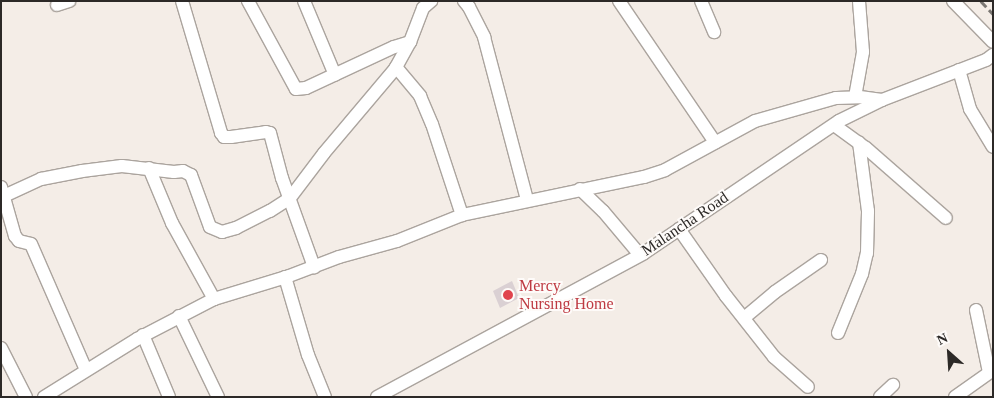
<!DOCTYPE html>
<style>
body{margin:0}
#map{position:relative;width:994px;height:398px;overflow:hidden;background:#f4ede7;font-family:"Times New Roman",serif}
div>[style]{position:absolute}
.building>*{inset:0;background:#dad0d3}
.roads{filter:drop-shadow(1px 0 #aba49e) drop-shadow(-1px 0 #aba49e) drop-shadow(0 1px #aba49e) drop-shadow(0 -1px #aba49e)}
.minor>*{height:12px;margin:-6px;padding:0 6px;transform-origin:6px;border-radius:6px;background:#fff}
.rail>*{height:2.5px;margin-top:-1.25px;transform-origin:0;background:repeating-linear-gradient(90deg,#7a7672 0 8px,transparent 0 12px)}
.dots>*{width:14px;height:14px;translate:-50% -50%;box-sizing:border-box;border:2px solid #fefbf9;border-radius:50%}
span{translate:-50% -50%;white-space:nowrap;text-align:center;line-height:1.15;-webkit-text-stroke:4px #fefbf9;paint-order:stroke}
.street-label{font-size:16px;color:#2c2927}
.health-label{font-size:16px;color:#be3a42}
.left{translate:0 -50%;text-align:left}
.frame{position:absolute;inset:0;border:2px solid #2c2927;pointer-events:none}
.north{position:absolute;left:924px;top:328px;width:50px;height:50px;-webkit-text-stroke:4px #fefbf9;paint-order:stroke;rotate:334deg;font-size:14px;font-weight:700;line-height:20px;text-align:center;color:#2c2927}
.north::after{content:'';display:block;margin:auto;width:18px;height:22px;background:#2c2927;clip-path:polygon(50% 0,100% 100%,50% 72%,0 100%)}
</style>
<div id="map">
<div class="building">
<i style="clip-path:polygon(512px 281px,519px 298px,500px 308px,493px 291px)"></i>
</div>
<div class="roads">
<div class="minor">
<i style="left:182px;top:1px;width:138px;rotate:73.5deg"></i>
<i style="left:221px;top:133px;width:5px;rotate:53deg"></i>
<i style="left:224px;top:137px;width:7px"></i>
<i style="left:231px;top:137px;width:35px;rotate:-8deg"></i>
<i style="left:266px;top:132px;width:4px;rotate:14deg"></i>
<i style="left:270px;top:133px;width:47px;rotate:75.1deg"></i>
<i style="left:282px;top:178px;width:95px;rotate:70.2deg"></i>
<i style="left:248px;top:1px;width:100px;rotate:61.4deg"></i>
<i style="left:296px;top:89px;width:10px;rotate:-6deg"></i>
<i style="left:306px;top:88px;width:97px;rotate:-25deg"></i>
<i style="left:394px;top:47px;width:17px;rotate:-17deg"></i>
<i style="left:304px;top:1px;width:80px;rotate:67.3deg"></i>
<i style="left:464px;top:1px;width:8px;rotate:50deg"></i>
<i style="left:469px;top:7px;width:34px;rotate:63deg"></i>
<i style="left:484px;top:37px;width:169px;rotate:75.2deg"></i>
<i style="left:619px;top:1px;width:171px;rotate:55.8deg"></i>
<i style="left:701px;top:1px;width:34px;rotate:67deg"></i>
<i style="left:953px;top:1px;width:57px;rotate:45.7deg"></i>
<i style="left:57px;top:5px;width:13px;rotate:-18deg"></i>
<i style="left:396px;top:67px;width:38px;rotate:50deg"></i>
<i style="left:420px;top:96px;width:30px;rotate:67deg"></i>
<i style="left:432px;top:124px;width:96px;rotate:71.8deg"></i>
<i style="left:959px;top:70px;width:41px;rotate:74.2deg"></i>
<i style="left:970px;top:109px;width:44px;rotate:58.8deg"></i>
<i style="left:855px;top:97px;width:46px;rotate:-79.9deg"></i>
<i style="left:863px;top:52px;width:51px;rotate:-94.5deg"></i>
<i style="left:834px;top:125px;width:39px;rotate:36deg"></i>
<i style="left:866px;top:148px;width:106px;rotate:41.2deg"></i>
<i style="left:149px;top:168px;width:60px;rotate:67.3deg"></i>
<i style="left:172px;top:223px;width:87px;rotate:61.1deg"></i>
<i style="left:1px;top:187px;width:51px;rotate:74.1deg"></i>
<i style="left:15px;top:236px;width:6px;rotate:51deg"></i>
<i style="left:19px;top:241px;width:12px;rotate:14deg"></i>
<i style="left:31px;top:244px;width:137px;rotate:66.4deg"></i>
<i style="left:580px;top:189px;width:32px;rotate:44deg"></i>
<i style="left:603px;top:211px;width:57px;rotate:49.9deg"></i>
<i style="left:4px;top:196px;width:41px;rotate:-24.7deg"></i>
<i style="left:41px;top:179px;width:42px;rotate:-11deg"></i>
<i style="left:82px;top:171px;width:40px;rotate:-7.1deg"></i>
<i style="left:122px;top:166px;width:52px;rotate:6.6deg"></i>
<i style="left:174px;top:172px;width:9px;rotate:-6deg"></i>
<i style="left:183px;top:171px;width:9px;rotate:27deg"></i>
<i style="left:191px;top:175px;width:55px;rotate:69.9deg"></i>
<i style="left:210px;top:227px;width:13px;rotate:23deg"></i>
<i style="left:222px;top:232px;width:15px;rotate:-16deg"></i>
<i style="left:236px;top:228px;width:38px;rotate:-27deg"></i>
<i style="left:270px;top:211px;width:24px;rotate:-33deg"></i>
<i style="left:290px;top:198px;width:56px;rotate:-52.9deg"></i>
<i style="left:324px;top:153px;width:110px;rotate:-49.8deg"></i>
<i style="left:395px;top:69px;width:31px;rotate:-61deg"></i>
<i style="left:410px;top:42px;width:36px;rotate:-69deg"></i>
<i style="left:423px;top:8px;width:11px;rotate:-41deg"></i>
<i style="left:679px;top:229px;width:82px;rotate:55deg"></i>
<i style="left:726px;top:296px;width:78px;rotate:51.8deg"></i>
<i style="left:774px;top:357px;width:45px;rotate:41.4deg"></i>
<i style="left:285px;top:277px;width:81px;rotate:73.6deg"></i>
<i style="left:308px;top:355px;width:45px;rotate:68deg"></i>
<i style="left:976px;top:310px;width:63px;rotate:78.2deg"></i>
<i style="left:179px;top:316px;width:90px;rotate:64.3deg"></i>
<i style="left:744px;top:318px;width:40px;rotate:-40deg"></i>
<i style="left:775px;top:292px;width:56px;rotate:-34.8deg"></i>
<i style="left:838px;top:333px;width:64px;rotate:-67.9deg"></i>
<i style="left:862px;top:274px;width:22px;rotate:-77deg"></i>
<i style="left:867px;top:253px;width:42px;rotate:-88.6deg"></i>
<i style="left:868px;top:211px;width:69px;rotate:-97.5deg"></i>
<i style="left:143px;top:335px;width:67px;rotate:67.2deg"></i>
<i style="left:1px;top:348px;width:55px;rotate:63deg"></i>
<i style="left:44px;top:397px;width:110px;rotate:-31.9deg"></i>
<i style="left:137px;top:339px;width:87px;rotate:-27.5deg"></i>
<i style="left:214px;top:299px;width:78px;rotate:-17deg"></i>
<i style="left:289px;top:276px;width:53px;rotate:-20.8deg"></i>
<i style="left:339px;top:257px;width:60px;rotate:-15.4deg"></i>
<i style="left:397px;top:241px;width:70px;rotate:-21.8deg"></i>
<i style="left:462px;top:215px;width:186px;rotate:-11.8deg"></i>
<i style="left:644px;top:177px;width:22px;rotate:-18deg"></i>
<i style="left:665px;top:170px;width:102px;rotate:-28.6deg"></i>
<i style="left:755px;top:121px;width:84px;rotate:-15.9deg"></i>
<i style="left:836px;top:98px;width:24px;rotate:-2deg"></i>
<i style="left:860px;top:97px;width:22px;rotate:8deg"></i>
<i style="left:377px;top:397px;width:303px;rotate:-28.3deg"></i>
<i style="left:644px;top:253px;width:235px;rotate:-34.1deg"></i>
<i style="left:839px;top:121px;width:48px;rotate:-26deg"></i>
<i style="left:882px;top:100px;width:111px;rotate:-21deg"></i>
<i style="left:986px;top:60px;width:9px;rotate:-36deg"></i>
<i style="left:880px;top:397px;width:18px;rotate:-43deg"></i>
<i style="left:955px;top:397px;width:47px;rotate:-35.4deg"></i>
</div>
</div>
<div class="rail">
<i style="left:981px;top:1px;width:18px;rotate:47deg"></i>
</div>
<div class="dots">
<i style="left:508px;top:295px;background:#e0444e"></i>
</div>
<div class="street-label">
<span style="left:685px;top:224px;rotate:-34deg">Malancha Road</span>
</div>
<div class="health-label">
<span class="left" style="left:519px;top:295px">Mercy<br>Nursing Home</span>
</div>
<div class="frame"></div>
<div class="north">N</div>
</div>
